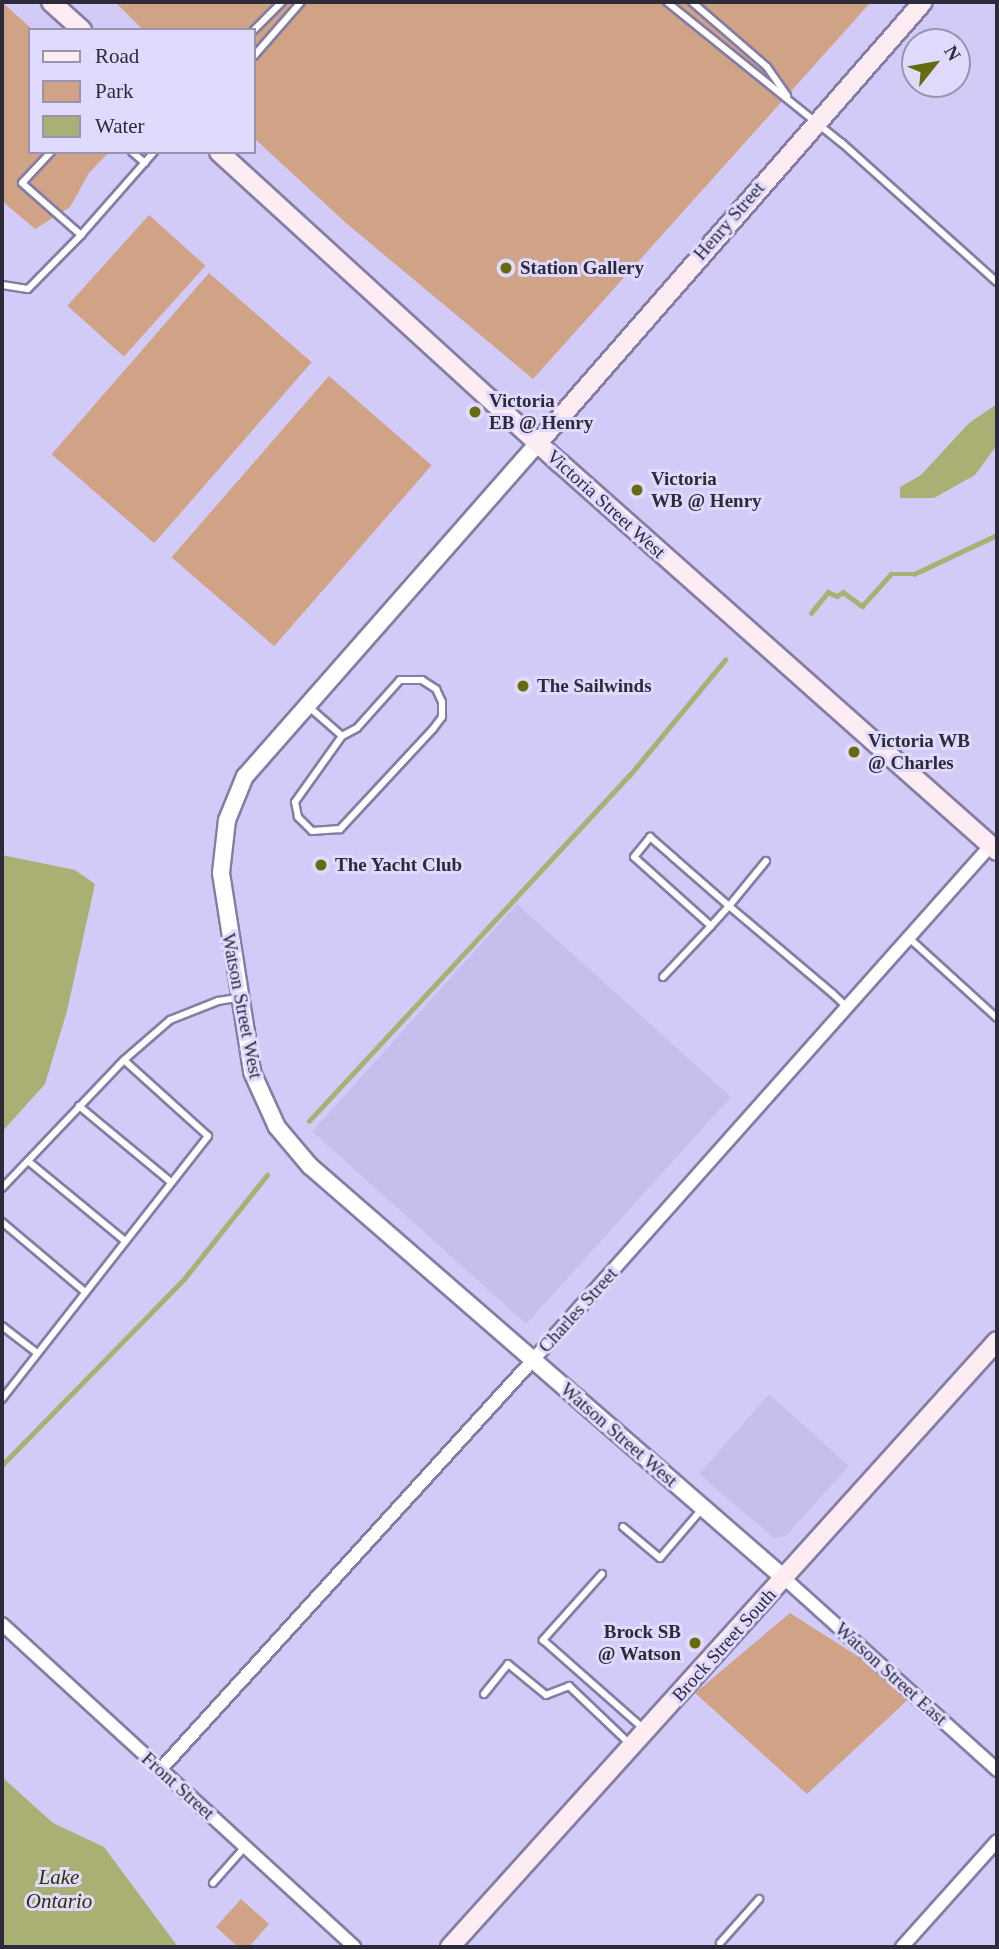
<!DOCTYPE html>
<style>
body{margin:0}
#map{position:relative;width:999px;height:1949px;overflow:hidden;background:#d3cbf7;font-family:Georgia,serif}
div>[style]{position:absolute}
.built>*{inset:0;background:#c7beee;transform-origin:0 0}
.green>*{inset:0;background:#d1a386;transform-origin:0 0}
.water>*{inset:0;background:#aab073}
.stream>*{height:4.5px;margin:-2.25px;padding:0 2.25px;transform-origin:2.25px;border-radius:2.25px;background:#aab073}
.roads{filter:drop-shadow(2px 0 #857da5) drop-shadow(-2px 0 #857da5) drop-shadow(0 2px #857da5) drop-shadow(0 -2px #857da5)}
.service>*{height:6px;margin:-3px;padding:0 3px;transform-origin:3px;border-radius:3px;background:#fff}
.minor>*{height:12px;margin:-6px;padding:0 6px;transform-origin:6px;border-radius:6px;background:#fff}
.tertiary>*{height:16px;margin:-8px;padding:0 8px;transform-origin:8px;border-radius:8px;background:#fff}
.secondary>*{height:18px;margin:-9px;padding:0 9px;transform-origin:9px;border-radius:9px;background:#feecf3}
.dots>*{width:19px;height:19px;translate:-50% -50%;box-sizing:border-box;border:4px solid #e0dafd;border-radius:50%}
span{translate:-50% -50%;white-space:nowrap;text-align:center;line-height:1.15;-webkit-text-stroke:6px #e0dafd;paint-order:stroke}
.street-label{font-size:19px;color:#2d2a3a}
.poi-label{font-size:19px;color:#2d2a3a;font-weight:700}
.left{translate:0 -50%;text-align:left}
.right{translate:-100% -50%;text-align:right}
.water-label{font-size:21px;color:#2e3000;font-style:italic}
.frame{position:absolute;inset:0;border:4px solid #2d2a3a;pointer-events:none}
.legend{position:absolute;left:28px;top:28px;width:228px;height:126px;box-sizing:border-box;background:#e0dafd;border:2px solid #9894af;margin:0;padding:9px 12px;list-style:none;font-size:21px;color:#2d2a3a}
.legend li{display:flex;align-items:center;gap:14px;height:35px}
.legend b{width:35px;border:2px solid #9894af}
.north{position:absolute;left:901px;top:28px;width:70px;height:70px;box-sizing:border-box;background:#e0dafd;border:2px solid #9894af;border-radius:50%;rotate:59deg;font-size:19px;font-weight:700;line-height:28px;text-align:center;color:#2d2a3a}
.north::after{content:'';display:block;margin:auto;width:24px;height:32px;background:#666b0e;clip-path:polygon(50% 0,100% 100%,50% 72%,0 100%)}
</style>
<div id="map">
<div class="built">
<i style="left:517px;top:904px;width:288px;height:306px;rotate:42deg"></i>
<i style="clip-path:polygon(769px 1394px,849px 1466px,786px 1536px,774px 1538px,699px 1474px)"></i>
</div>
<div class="green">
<i style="clip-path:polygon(2px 2px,33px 30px,30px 152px,109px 152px,89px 173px,70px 207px,35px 229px,2px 201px)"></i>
<i style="clip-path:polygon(115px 2px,871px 2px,533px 379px,346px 223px,254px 138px,254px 30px,143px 30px)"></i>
<i style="left:149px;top:215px;width:76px;height:122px;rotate:42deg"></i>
<i style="left:209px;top:273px;width:136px;height:240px;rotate:41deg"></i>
<i style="left:329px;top:376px;width:136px;height:240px;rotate:41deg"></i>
<i style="clip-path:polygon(790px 1613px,915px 1693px,807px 1794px,695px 1693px)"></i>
<i style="clip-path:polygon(241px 1899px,269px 1924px,249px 1947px,238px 1947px,216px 1927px)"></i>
</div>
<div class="water">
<i style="clip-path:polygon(997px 404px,997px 445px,975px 475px,934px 498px,900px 498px,900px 487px,921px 475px,969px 423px)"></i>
<i style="clip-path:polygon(2px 855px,75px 870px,95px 884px,67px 1011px,45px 1084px,2px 1132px)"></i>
<i style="clip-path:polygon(2px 1777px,53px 1823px,104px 1847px,178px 1947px,2px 1947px)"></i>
</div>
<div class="stream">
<i style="left:811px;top:613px;width:27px;rotate:-51deg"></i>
<i style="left:828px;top:592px;width:10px;rotate:24deg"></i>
<i style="left:837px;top:596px;width:7px;rotate:-34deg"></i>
<i style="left:843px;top:592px;width:24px;rotate:36deg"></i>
<i style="left:862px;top:606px;width:43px;rotate:-47.8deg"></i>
<i style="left:891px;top:574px;width:23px"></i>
<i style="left:914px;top:574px;width:92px;rotate:-25.2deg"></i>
<i style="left:309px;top:1121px;width:471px;rotate:-47.2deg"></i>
<i style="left:629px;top:776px;width:151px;rotate:-50.4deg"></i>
<i style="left:2px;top:1465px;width:260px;rotate:-45.6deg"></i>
<i style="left:184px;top:1279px;width:133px;rotate:-51.4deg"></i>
</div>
<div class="roads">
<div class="service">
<i style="left:667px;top:2px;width:225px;rotate:38.9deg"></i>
<i style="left:842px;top:143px;width:208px;rotate:41.9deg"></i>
<i style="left:692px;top:2px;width:99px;rotate:40.9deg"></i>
<i style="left:767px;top:67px;width:35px;rotate:55deg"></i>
<i style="left:254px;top:30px;width:40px;rotate:-45deg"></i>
<i style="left:254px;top:56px;width:72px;rotate:-49deg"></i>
<i style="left:51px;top:152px;width:42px;rotate:133.1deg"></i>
<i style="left:22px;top:183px;width:79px;rotate:41.4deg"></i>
<i style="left:81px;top:235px;width:111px;rotate:-48.7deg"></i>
<i style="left:132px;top:152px;width:17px;rotate:40deg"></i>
<i style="left:2px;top:285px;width:26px;rotate:9deg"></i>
<i style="left:28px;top:289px;width:76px;rotate:-45.5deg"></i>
<i style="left:309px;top:707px;width:44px;rotate:41.3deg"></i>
<i style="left:342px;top:736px;width:17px;rotate:-28deg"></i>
<i style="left:357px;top:728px;width:64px;rotate:-48.1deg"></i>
<i style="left:400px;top:680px;width:22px"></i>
<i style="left:422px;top:680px;width:17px;rotate:33deg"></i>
<i style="left:436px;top:689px;width:14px;rotate:65deg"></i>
<i style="left:442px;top:702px;width:15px;rotate:90deg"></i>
<i style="left:442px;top:717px;width:15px;rotate:127deg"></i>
<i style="left:433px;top:729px;width:137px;rotate:132.9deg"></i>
<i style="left:340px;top:829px;width:28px;rotate:176deg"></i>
<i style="left:312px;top:831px;width:20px;rotate:-135deg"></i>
<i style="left:298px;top:817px;width:15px;rotate:-101deg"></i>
<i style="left:295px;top:802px;width:81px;rotate:-54.5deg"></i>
<i style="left:766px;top:861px;width:58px;rotate:129.4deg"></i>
<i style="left:729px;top:906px;width:27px;rotate:132deg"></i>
<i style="left:711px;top:926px;width:103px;rotate:-138.1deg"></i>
<i style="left:634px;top:857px;width:26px;rotate:-51deg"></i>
<i style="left:650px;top:837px;width:32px;rotate:41deg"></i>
<i style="left:674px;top:858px;width:73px;rotate:41.1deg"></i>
<i style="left:729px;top:906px;width:135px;rotate:40.2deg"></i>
<i style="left:832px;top:993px;width:21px;rotate:43deg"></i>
<i style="left:909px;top:938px;width:119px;rotate:42.3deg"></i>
<i style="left:663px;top:977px;width:70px;rotate:-46.7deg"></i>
<i style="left:79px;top:1106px;width:119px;rotate:39.6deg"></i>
<i style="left:28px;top:1161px;width:126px;rotate:39.5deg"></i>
<i style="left:2px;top:1188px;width:177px;rotate:-46.4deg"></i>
<i style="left:124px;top:1060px;width:61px;rotate:-41deg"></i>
<i style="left:170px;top:1020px;width:52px;rotate:-21.6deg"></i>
<i style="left:218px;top:1001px;width:20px;rotate:-9deg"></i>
<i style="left:2px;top:1222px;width:109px;rotate:40.1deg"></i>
<i style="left:2px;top:1326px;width:44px;rotate:37.6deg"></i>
<i style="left:2px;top:1399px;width:334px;rotate:-51.9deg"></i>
<i style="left:208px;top:1136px;width:113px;rotate:-137.9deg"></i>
<i style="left:623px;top:1527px;width:48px;rotate:40deg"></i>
<i style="left:660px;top:1558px;width:65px;rotate:-49.4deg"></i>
<i style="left:602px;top:1574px;width:89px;rotate:131.8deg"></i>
<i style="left:543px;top:1640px;width:136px;rotate:41.4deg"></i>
<i style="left:484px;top:1694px;width:38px;rotate:-51deg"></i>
<i style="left:508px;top:1664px;width:49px;rotate:39.2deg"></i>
<i style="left:546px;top:1695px;width:25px;rotate:-21deg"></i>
<i style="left:569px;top:1686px;width:86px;rotate:43.6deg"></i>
<i style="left:213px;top:1883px;width:48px;rotate:-48.4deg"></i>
<i style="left:720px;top:1943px;width:59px;rotate:-48.4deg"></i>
</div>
<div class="minor">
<i style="left:784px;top:1578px;width:287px;rotate:42deg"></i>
<i style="left:2px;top:1624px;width:478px;rotate:42.5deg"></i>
<i style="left:160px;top:1770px;width:554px;rotate:-47.71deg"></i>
<i style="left:533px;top:1360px;width:689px;rotate:-48.35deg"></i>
<i style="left:902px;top:1947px;width:142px;rotate:-48.1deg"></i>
</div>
<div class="tertiary">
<i style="left:538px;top:443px;width:444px;rotate:131.3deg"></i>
<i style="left:245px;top:776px;width:48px;rotate:112.2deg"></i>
<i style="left:227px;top:820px;width:53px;rotate:96.5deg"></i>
<i style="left:221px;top:873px;width:201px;rotate:81.1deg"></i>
<i style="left:252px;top:1072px;width:60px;rotate:65.6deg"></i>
<i style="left:277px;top:1127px;width:51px;rotate:49.8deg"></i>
<i style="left:310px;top:1166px;width:628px;rotate:41deg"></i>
</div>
<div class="secondary">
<i style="left:51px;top:2px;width:42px;rotate:42.1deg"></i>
<i style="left:219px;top:152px;width:462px;rotate:42.4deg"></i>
<i style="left:560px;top:463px;width:584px;rotate:41.6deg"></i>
<i style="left:538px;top:443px;width:585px;rotate:-48.88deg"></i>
<i style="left:450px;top:1947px;width:816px;rotate:-47.93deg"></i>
</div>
</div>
<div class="dots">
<i style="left:506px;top:268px;background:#666b0e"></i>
<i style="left:475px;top:412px;background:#666b0e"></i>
<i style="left:637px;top:490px;background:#666b0e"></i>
<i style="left:523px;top:686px;background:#666b0e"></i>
<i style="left:854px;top:752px;background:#666b0e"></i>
<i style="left:321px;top:865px;background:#666b0e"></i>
<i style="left:695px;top:1643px;background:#666b0e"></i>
</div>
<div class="street-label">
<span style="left:729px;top:221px;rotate:-49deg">Henry Street</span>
<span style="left:606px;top:504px;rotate:42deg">Victoria Street West</span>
<span style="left:242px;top:1006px;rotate:79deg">Watson Street West</span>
<span style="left:578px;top:1310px;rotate:-48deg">Charles Street</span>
<span style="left:619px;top:1435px;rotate:41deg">Watson Street West</span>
<span style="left:724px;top:1645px;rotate:-48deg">Brock Street South</span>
<span style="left:891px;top:1674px;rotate:42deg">Watson Street East</span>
<span style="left:178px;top:1786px;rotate:42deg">Front Street</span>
</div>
<div class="poi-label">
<span class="left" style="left:520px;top:268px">Station Gallery</span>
<span class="left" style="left:489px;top:412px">Victoria<br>EB @ Henry</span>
<span class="left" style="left:651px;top:490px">Victoria<br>WB @ Henry</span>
<span class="left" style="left:537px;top:686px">The Sailwinds</span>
<span class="left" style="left:868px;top:752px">Victoria WB<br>@ Charles</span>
<span class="left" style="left:335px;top:865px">The Yacht Club</span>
<span class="right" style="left:681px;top:1643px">Brock SB<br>@ Watson</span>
</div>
<div class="water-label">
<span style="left:59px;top:1889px">Lake<br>Ontario</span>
</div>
<div class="frame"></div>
<ul class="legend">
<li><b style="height:9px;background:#feecf3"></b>Road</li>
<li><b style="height:19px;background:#d1a386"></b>Park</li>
<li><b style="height:19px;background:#aab073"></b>Water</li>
</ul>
<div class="north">N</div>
</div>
